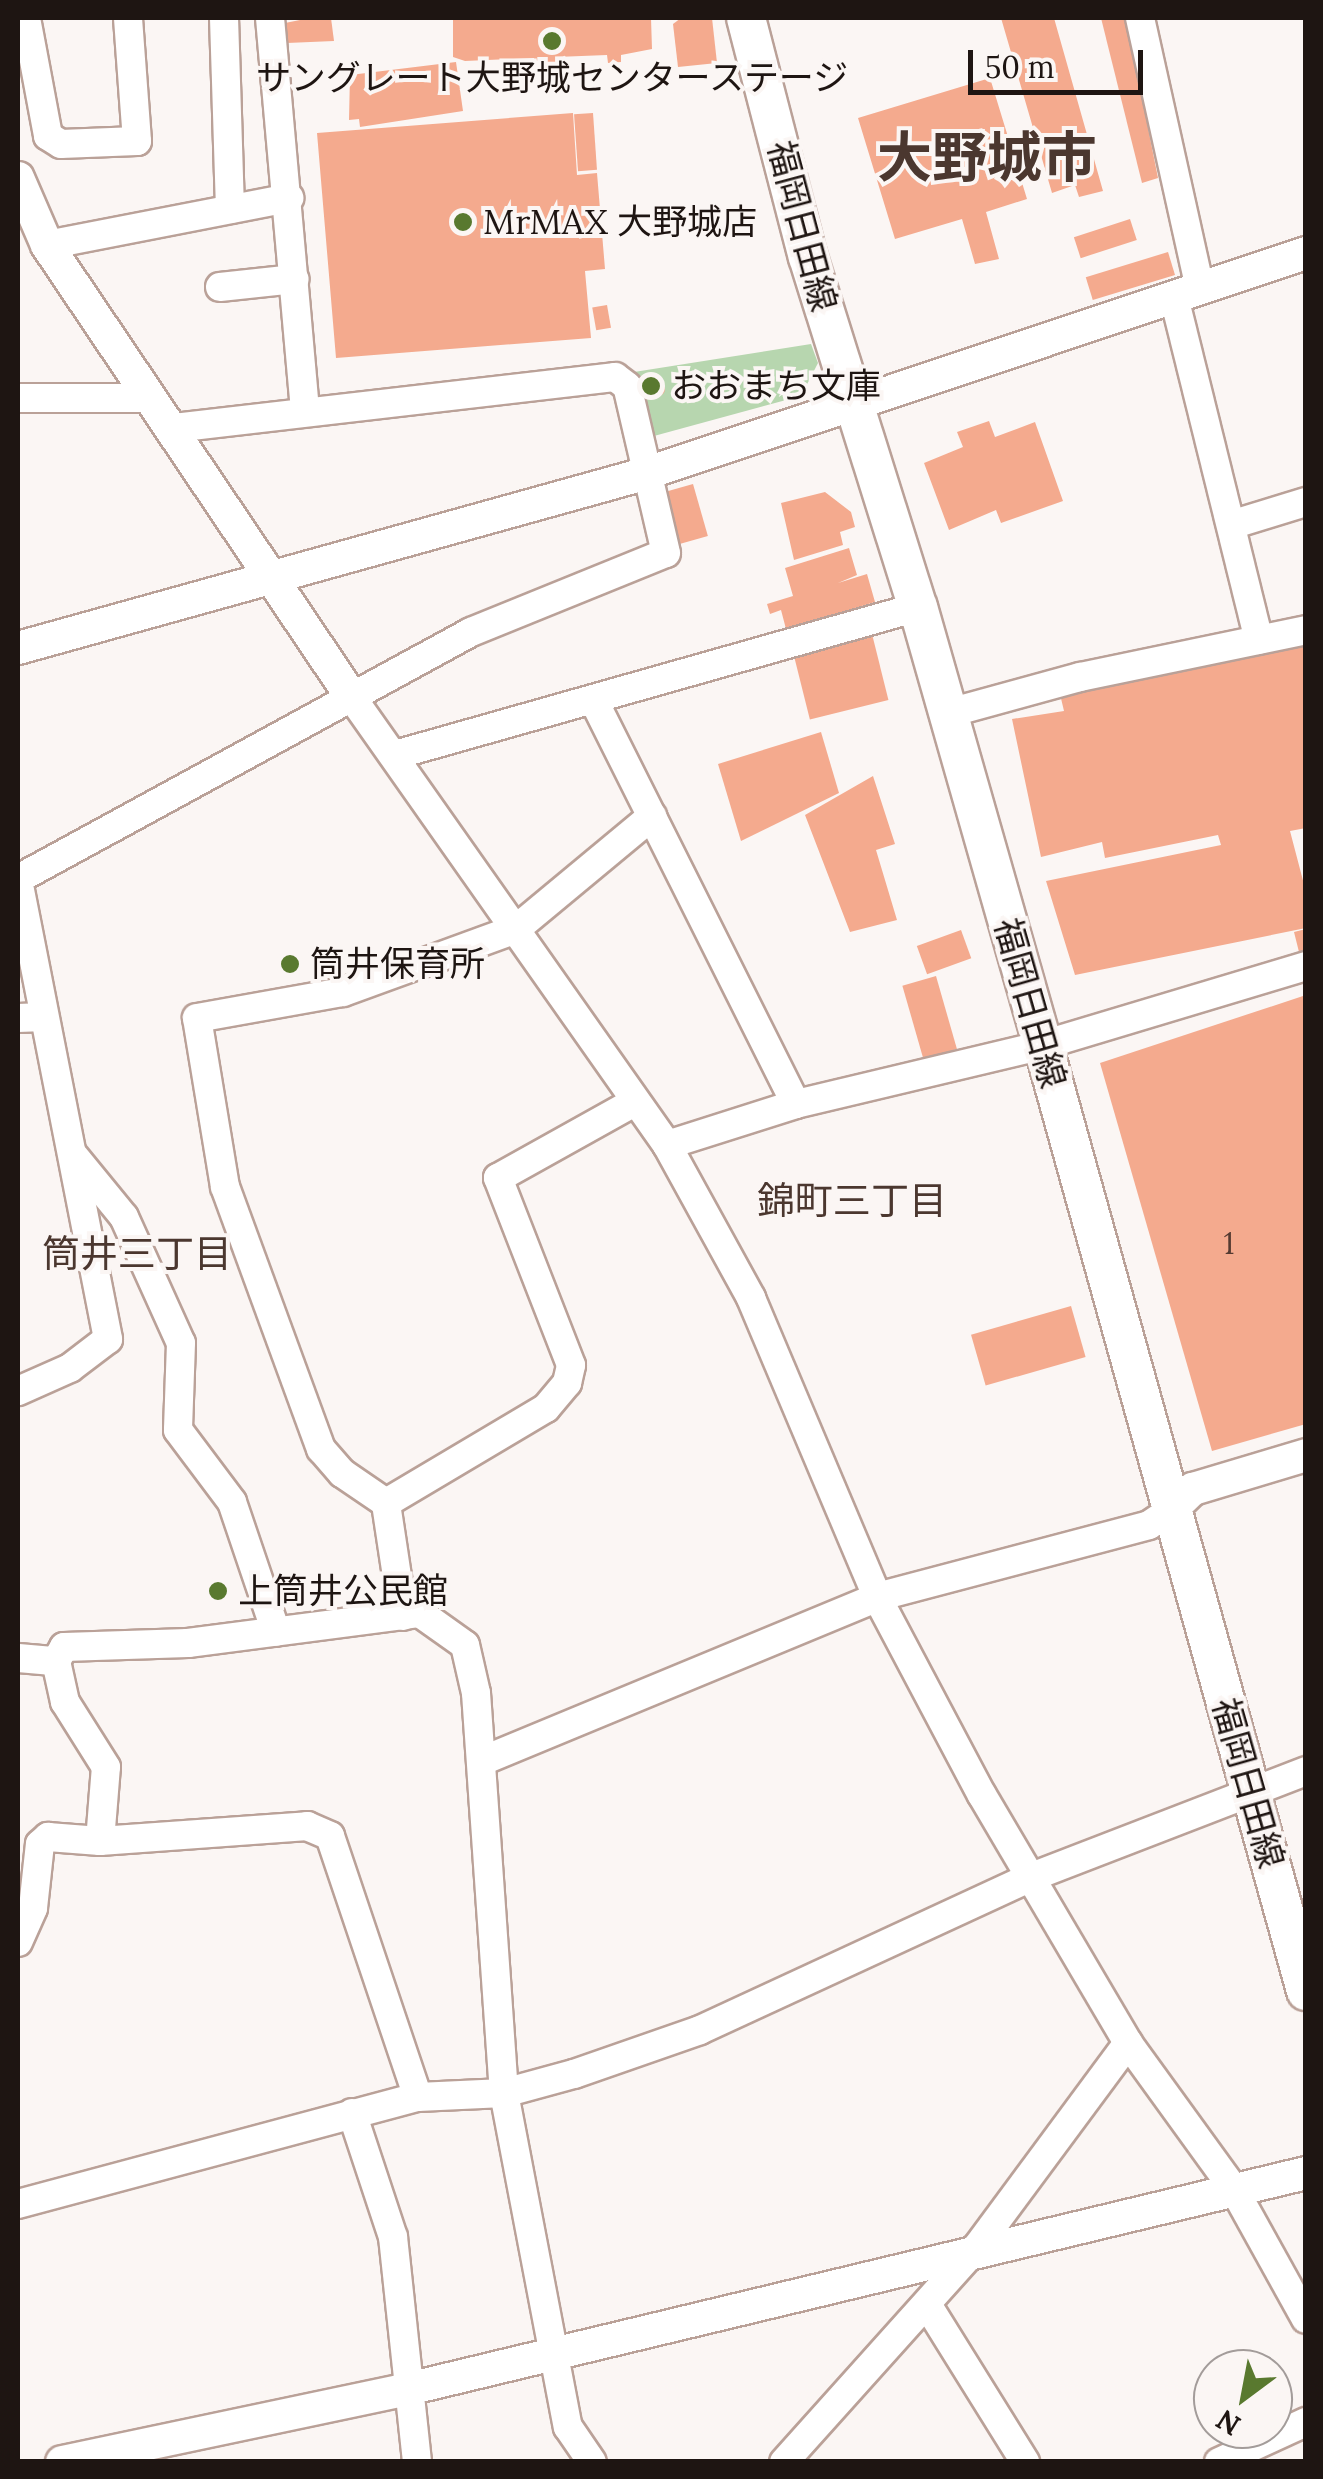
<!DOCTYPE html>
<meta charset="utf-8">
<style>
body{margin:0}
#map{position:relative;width:1323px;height:2479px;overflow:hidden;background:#fbf6f4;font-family:Lora,"Noto Sans JP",serif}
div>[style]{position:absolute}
.green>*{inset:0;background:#b7d6af}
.building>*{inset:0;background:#f4aa8e;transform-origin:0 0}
.round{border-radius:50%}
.roads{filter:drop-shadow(2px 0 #baa198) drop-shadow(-2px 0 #baa198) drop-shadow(0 2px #baa198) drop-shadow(0 -2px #baa198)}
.minor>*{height:28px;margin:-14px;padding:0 14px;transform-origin:14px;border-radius:14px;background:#fff}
.tertiary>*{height:32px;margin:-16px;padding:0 16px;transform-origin:16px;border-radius:16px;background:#fff}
.secondary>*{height:38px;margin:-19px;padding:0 19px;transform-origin:19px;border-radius:19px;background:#fff}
.dots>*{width:28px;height:28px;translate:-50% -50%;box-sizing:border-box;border:5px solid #fbf6f4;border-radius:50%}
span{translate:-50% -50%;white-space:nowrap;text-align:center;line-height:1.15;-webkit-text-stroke:8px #fbf6f4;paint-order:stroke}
.number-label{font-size:30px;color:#543a31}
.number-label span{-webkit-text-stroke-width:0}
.poi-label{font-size:35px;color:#1e1512}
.left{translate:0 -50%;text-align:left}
.street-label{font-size:35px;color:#1e1512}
.neighbourhood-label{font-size:38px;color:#4b372f}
.town-label{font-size:55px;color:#4b372f;font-weight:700}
.frame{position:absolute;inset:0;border:20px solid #1e1512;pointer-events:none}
.north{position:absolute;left:1193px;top:2349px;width:100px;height:100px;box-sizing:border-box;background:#fbf6f4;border:2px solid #a39c9a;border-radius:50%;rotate:212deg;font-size:28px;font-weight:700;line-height:40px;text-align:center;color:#1e1512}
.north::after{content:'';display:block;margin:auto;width:35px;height:45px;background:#59792f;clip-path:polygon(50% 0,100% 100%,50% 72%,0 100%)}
.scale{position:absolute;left:968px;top:50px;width:175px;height:45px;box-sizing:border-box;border:5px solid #1e1512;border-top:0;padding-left:12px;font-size:30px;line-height:35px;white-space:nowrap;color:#1e1512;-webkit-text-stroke:8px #fbf6f4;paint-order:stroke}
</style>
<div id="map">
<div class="green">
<i style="clip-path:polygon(811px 344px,818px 363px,801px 396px,654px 436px,644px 431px,634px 372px)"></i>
</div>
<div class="building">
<i style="clip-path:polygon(310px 18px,331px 18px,334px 41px,287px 43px,285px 23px)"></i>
<i style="clip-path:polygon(453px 18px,651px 18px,652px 49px,621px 55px,621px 62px,608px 63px,607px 55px,556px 57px,557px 69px,535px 66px,534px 58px,465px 61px,453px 57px)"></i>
<i style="clip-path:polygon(681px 18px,712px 18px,717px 63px,678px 67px,673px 24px)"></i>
<i style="clip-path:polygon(1001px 18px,1054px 18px,1103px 191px,1079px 197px,1075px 185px,1052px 193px)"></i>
<i style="clip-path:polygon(1101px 18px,1126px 18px,1158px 178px,1142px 183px)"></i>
<i style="clip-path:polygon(456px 62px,463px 111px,360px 127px,359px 119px,349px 120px,350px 75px)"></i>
<i style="clip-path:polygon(990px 78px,1027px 199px,986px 212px,999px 259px,975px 264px,962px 219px,895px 239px,858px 118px)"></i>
<i style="clip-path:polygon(573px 113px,577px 175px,597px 173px,605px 269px,585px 271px,591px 338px,336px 358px,317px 133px)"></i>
<i style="left:593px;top:113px;width:57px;height:19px;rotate:86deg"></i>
<i style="left:1130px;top:219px;width:22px;height:59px;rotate:72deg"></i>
<i style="left:1168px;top:252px;width:24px;height:86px;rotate:73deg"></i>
<i style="left:607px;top:305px;width:23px;height:15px;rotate:80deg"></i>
<i class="round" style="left:651px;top:382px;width:14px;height:14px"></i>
<i style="clip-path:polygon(989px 421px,995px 437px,1035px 422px,1063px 501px,1001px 523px,996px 510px,949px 530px,924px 463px,963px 447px,957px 432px)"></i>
<i style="left:693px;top:484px;width:54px;height:34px;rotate:74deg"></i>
<i style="clip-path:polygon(825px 492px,851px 512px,855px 527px,840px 532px,843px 545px,794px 560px,781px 503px)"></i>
<i style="clip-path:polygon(849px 548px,857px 575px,838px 583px,867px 574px,875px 602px,786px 629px,781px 610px,770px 614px,767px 604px,793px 596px,785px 568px)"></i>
<i style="left:872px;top:634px;width:68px;height:81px;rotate:76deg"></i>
<i style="clip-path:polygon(1306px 640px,1306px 828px,1290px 831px,1306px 892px,1306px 928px,1075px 975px,1046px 881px,1221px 845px,1218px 835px,1105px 858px,1102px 842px,1041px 857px,1012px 719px,1064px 711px,1059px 690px)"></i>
<i style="clip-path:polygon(821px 732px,839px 793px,741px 841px,718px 764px)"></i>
<i style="clip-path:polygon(873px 776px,895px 844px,876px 850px,897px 920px,850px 932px,805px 815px)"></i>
<i style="clip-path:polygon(1306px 929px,1306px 972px,1304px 972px,1294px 932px)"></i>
<i style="left:961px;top:930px;width:30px;height:47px;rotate:70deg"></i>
<i style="left:936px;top:976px;width:76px;height:35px;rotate:74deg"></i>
<i style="clip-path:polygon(1306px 995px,1306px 1424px,1212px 1451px,1100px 1063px)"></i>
<i style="left:1071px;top:1306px;width:53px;height:104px;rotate:74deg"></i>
</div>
<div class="roads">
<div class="minor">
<i style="left:26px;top:18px;width:120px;rotate:79.4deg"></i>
<i style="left:48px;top:136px;width:15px;rotate:32deg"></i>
<i style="left:61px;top:144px;width:76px;rotate:-2.3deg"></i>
<i style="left:137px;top:141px;width:123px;rotate:-94.2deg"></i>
<i style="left:224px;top:18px;width:191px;rotate:88.2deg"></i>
<i style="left:270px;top:18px;width:394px;rotate:84.9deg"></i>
<i style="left:1140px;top:18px;width:278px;rotate:77.5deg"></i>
<i style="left:47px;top:245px;width:247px;rotate:-11deg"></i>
<i style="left:220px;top:287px;width:75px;rotate:-6.1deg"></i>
<i style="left:1174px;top:297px;width:353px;rotate:76.1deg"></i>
<i style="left:18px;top:398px;width:134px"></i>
<i style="left:1234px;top:524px;width:75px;rotate:-17deg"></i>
<i style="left:353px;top:699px;width:545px;rotate:54.85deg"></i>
<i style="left:667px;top:1145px;width:175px;rotate:61.2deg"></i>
<i style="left:751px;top:1298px;width:324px;rotate:67.1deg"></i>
<i style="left:877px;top:1597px;width:224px;rotate:62.1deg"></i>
<i style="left:982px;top:1795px;width:288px;rotate:59.5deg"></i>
<i style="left:1128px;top:2043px;width:183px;rotate:54.1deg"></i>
<i style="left:1235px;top:2191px;width:146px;rotate:61deg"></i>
<i style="left:593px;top:699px;width:453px;rotate:63.4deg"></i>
<i style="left:945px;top:714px;width:140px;rotate:-15.3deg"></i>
<i style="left:1080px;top:677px;width:231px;rotate:-11.7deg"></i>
<i style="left:395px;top:755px;width:544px;rotate:-15.8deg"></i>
<i style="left:18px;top:879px;width:516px;rotate:-28.6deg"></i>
<i style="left:471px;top:632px;width:210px;rotate:-22.1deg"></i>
<i style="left:666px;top:553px;width:171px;rotate:-103.1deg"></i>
<i style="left:627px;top:386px;width:15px;rotate:-143deg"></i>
<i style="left:615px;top:377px;width:443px;rotate:173.4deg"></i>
<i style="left:18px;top:880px;width:468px;rotate:78.9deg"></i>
<i style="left:108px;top:1339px;width:48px;rotate:142.7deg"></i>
<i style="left:70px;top:1368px;width:57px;rotate:156.1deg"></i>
<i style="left:18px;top:1018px;width:26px;rotate:-2deg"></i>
<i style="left:667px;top:1145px;width:135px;rotate:-17.6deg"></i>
<i style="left:796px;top:1104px;width:254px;rotate:-13.4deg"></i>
<i style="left:1043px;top:1045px;width:275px;rotate:-16.7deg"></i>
<i style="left:75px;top:1157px;width:77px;rotate:50.8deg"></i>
<i style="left:124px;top:1217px;width:138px;rotate:65.7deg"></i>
<i style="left:181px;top:1343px;width:87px;rotate:92deg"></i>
<i style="left:178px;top:1430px;width:90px;rotate:53.1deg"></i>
<i style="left:232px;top:1502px;width:137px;rotate:71.3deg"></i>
<i style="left:386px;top:1503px;width:186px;rotate:-30.7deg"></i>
<i style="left:546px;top:1408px;width:33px;rotate:-50deg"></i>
<i style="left:567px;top:1383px;width:18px;rotate:-77deg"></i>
<i style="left:571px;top:1365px;width:201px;rotate:-111.3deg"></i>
<i style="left:498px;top:1178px;width:154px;rotate:-29.1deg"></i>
<i style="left:403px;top:1616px;width:114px;rotate:-98.6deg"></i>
<i style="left:386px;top:1503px;width:53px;rotate:-145.7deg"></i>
<i style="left:342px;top:1473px;width:32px;rotate:-131deg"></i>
<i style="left:321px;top:1449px;width:279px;rotate:-110.1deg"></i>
<i style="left:225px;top:1187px;width:171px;rotate:-99.4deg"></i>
<i style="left:197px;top:1018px;width:148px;rotate:-10.1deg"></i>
<i style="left:343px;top:992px;width:184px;rotate:-20deg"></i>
<i style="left:516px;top:929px;width:177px;rotate:-39.7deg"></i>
<i style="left:18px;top:1658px;width:38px;rotate:5deg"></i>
<i style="left:482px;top:1761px;width:428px;rotate:-22.5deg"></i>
<i style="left:877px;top:1597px;width:281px;rotate:-14.8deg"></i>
<i style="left:1149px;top:1525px;width:25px;rotate:-34deg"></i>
<i style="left:100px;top:1841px;width:74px;rotate:-85.4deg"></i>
<i style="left:106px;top:1767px;width:77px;rotate:-122.2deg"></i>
<i style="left:65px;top:1702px;width:42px;rotate:-102.4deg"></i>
<i style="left:56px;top:1661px;width:16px;rotate:-60deg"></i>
<i style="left:64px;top:1647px;width:124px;rotate:-1.8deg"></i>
<i style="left:188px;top:1643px;width:234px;rotate:-7.4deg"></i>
<i style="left:420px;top:1613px;width:55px;rotate:35.4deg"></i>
<i style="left:465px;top:1645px;width:49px;rotate:77.1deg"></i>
<i style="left:476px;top:1693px;width:401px;rotate:86deg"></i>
<i style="left:504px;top:2093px;width:340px;rotate:79.2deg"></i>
<i style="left:568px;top:2427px;width:42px;rotate:55.6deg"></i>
<i style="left:18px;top:1942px;width:37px;rotate:-66deg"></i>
<i style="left:33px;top:1908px;width:64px;rotate:-83.8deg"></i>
<i style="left:40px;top:1844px;width:11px;rotate:-41deg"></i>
<i style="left:48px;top:1837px;width:52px;rotate:4.4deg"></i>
<i style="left:100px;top:1841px;width:208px;rotate:-4.1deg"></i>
<i style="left:307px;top:1826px;width:25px;rotate:23deg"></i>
<i style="left:330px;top:1836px;width:275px;rotate:71.4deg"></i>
<i style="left:352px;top:2113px;width:131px;rotate:71.7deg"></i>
<i style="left:393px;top:2237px;width:226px;rotate:83.9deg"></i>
<i style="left:18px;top:2204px;width:414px;rotate:-15deg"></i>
<i style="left:418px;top:2097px;width:86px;rotate:-2.7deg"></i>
<i style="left:504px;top:2093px;width:73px;rotate:-15.2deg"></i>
<i style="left:574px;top:2074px;width:133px;rotate:-19.2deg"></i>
<i style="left:700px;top:2030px;width:362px;rotate:-24.8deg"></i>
<i style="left:1029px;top:1878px;width:297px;rotate:-21.1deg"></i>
<i style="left:928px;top:2306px;width:184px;rotate:58.1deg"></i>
<i style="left:784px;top:2462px;width:289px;rotate:-48.1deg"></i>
<i style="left:977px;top:2247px;width:254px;rotate:-53.5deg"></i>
<i style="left:1219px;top:2462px;width:96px;rotate:-24.7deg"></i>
</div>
<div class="tertiary">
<i style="left:18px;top:178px;width:73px;rotate:66.6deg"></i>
<i style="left:47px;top:245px;width:547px;rotate:56.02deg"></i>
<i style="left:18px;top:648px;width:650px;rotate:-15.53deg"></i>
<i style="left:644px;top:474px;width:698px;rotate:-18.46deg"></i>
<i style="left:1170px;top:1511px;width:32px;rotate:-44deg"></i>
<i style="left:1193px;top:1489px;width:118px;rotate:-16.7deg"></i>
<i style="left:62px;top:2462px;width:358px;rotate:-11.9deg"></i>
<i style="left:412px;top:2388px;width:919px;rotate:-13.52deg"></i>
</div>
<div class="secondary">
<i style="left:746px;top:18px;width:247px;rotate:75.5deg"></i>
<i style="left:808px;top:257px;width:367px;rotate:72.6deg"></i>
<i style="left:918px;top:607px;width:455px;rotate:74.1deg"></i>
<i style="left:1043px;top:1045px;width:982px;rotate:74.46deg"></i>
</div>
</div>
<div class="dots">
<i style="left:552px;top:41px;background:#59792f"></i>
<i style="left:463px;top:222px;background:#59792f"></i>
<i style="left:651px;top:386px;background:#59792f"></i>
<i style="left:290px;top:964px;background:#59792f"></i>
<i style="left:218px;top:1591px;background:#59792f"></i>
</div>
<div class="number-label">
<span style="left:1229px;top:1243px">1</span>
</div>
<div class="poi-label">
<span style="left:552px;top:78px">サングレート大野城センターステージ</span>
<span class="left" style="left:483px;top:222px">MrMAX 大野城店</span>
<span class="left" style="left:671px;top:386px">おおまち文庫</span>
<span class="left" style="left:310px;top:964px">筒井保育所</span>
<span class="left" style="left:238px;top:1591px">上筒井公民館</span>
</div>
<div class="street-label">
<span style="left:802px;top:226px;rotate:75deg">福岡日田線</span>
<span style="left:1030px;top:1003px;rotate:74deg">福岡日田線</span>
<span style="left:1248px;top:1783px;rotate:74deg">福岡日田線</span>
</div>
<div class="neighbourhood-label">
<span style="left:852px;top:1201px">錦町三丁目</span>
<span style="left:137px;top:1254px">筒井三丁目</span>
</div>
<div class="town-label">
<span style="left:987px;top:158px">大野城市</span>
</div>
<div class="frame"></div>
<div class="north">N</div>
<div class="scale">50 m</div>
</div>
